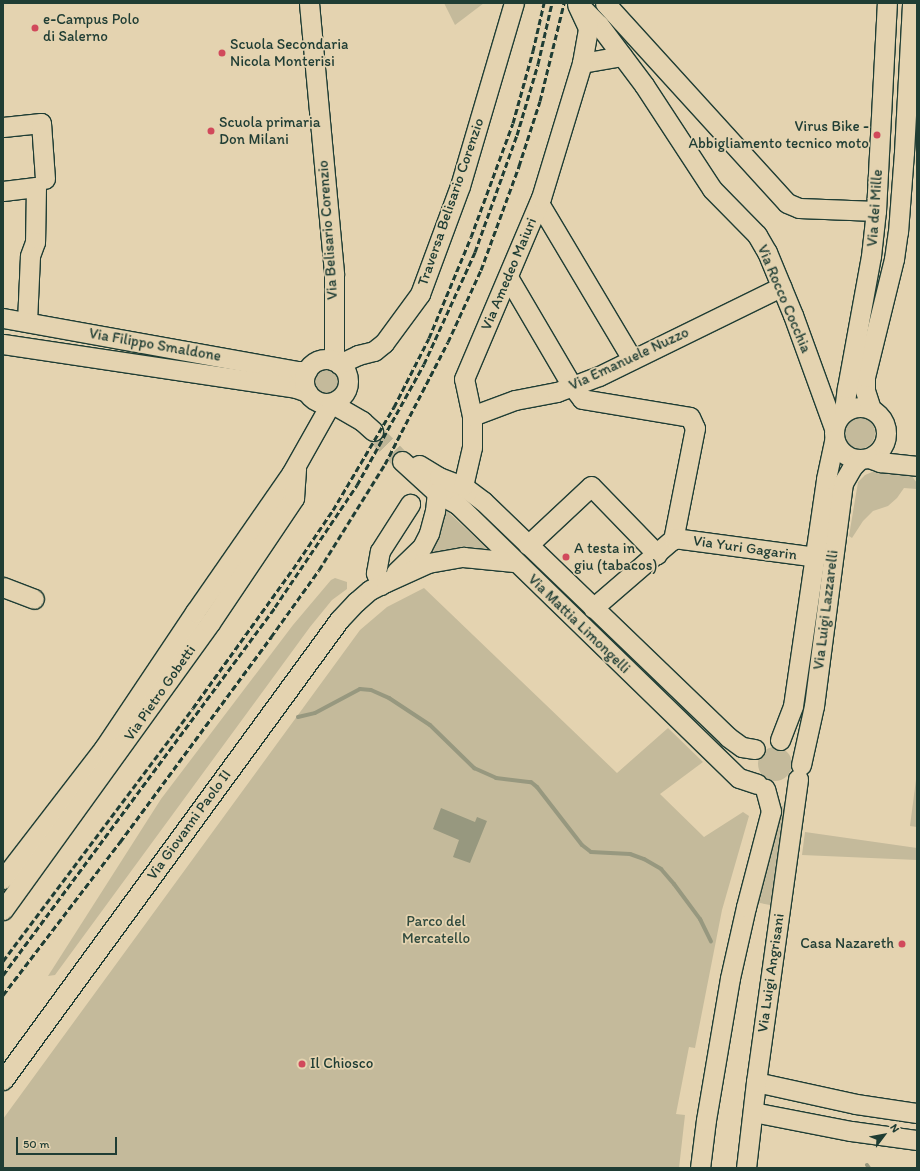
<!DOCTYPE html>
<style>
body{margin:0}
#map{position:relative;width:920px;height:1171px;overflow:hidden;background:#e4d3b0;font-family:Itim,sans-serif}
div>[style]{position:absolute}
.green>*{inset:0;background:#c4ba9b}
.round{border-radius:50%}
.water>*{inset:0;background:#97987f}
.stream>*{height:4px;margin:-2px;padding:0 2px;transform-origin:2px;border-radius:2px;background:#97987f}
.minor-tunnel>*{height:19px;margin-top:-9.5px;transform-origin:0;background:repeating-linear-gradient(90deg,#bdb597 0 19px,transparent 0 29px)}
.roads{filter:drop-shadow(1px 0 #1f3d34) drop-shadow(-1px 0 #1f3d34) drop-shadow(0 1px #1f3d34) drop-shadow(0 -1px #1f3d34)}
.minor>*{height:19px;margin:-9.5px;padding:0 9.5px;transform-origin:9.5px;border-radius:9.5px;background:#e4d3b0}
.minor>.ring{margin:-9.5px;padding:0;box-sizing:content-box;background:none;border:19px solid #e4d3b0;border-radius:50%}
.rail>*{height:3px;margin-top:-1.5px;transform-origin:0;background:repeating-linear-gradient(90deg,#1f3d34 0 6px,transparent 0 9px)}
.dots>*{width:11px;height:11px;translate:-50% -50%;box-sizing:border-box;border:2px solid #e4d3b0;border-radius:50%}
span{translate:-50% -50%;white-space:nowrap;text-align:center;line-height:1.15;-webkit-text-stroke:3.5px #e4d3b0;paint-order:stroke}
.poi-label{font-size:15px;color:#1f3d34}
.left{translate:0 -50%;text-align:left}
.right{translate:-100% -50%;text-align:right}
.street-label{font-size:15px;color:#1f3d34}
.park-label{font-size:15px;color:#304a3e}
.frame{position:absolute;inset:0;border:4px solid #1f3d34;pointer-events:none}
.north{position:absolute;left:864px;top:1115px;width:40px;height:40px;-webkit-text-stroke:3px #e4d3b0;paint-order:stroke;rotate:58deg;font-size:11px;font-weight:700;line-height:16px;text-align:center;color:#1f3d34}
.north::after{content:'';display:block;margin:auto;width:14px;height:18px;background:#1f3d34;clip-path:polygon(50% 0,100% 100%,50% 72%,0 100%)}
.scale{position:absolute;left:16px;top:1137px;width:101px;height:18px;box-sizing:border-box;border:2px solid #1f3d34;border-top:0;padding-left:5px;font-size:12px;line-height:14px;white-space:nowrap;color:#1f3d34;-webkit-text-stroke:3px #e4d3b0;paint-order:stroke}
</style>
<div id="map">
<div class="green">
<i style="clip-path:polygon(444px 3px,484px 3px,455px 25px)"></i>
<i class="round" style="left:311px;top:367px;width:28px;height:28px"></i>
<i class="round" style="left:843px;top:417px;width:32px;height:32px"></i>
<i style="clip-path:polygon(877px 470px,911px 475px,917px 483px,917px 489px,904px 488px,897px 498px,888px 506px,873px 511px,863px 521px,852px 538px,849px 536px,858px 482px,865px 475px)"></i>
<i style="clip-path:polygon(447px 511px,494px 555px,420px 557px,441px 515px)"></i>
<i style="clip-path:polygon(335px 578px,347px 582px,347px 589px,332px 600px,310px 627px,55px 975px,48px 976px,161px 799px,293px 625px,331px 580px)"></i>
<i style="clip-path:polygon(424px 588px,617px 773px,668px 728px,703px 762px,660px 794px,704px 837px,743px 812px,749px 816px,722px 910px,695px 1048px,689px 1047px,688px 1052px,676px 1114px,685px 1115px,679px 1168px,3px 1168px,3px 1119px,360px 630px,387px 607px)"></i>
<i class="round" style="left:758px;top:747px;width:34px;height:34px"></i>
<i style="clip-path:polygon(917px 772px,917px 827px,910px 826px)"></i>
<i style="clip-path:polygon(784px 805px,787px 807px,789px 811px,770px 905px,755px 902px,777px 809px)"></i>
<i style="clip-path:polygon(805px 832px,917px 848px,917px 860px,802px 855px)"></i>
</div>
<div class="water">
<i style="clip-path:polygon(441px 808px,475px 822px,477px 817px,487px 821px,470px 863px,453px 857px,459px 840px,433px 829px)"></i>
</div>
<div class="stream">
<i style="left:298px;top:717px;width:17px;rotate:-13deg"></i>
<i style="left:315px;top:713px;width:51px;rotate:-28.1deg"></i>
<i style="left:360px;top:689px;width:11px;rotate:5deg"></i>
<i style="left:371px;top:690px;width:20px;rotate:24deg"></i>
<i style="left:389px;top:698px;width:49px;rotate:33.4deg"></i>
<i style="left:430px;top:725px;width:62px;rotate:44.3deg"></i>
<i style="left:474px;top:768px;width:24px;rotate:24deg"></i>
<i style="left:496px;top:778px;width:35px;rotate:7deg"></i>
<i style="left:531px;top:782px;width:8px;rotate:40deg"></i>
<i style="left:537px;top:787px;width:73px;rotate:52.2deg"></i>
<i style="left:582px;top:845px;width:11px;rotate:38deg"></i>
<i style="left:591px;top:852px;width:39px;rotate:3deg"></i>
<i style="left:630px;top:854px;width:15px;rotate:20deg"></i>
<i style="left:644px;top:859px;width:20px;rotate:30deg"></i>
<i style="left:661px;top:869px;width:20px;rotate:49deg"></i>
<i style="left:674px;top:884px;width:44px;rotate:53.4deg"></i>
<i style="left:700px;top:919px;width:25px;rotate:64deg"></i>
<i style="left:867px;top:1165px;width:4px;rotate:56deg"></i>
</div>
<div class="minor-tunnel">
<i style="left:373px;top:431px;width:42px;rotate:46deg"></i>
</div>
<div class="roads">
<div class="minor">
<i style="left:309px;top:3px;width:273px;rotate:84.7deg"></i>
<i style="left:334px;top:275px;width:86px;rotate:90deg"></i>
<i style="left:605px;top:3px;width:270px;rotate:47.7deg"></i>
<i style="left:787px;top:203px;width:13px;rotate:23deg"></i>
<i style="left:799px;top:208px;width:77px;rotate:2.2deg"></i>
<i style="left:584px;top:10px;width:21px;rotate:45deg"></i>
<i style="left:599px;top:25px;width:75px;rotate:53.1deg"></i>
<i style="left:644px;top:85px;width:124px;rotate:56.8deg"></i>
<i style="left:712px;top:189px;width:64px;rotate:45.6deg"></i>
<i style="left:757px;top:235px;width:20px;rotate:60deg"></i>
<i style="left:767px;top:252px;width:68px;rotate:67.6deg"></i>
<i style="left:793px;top:315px;width:120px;rotate:70.1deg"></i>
<i style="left:582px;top:63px;width:41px;rotate:-9.9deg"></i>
<i style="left:3px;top:127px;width:38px;rotate:-6deg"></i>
<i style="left:41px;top:123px;width:56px;rotate:85.9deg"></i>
<i style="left:3px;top:191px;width:33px;rotate:-7deg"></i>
<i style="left:36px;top:187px;width:55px;rotate:91deg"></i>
<i style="left:35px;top:242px;width:15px;rotate:110deg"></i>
<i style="left:30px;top:256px;width:66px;rotate:92.6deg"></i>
<i style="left:539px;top:203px;width:182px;rotate:59.2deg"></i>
<i style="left:508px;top:277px;width:126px;rotate:59.6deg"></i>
<i style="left:572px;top:386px;width:16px;rotate:52deg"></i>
<i style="left:582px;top:399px;width:109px;rotate:9.5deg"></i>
<i style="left:690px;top:417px;width:12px;rotate:66deg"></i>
<i style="left:695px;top:428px;width:114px;rotate:101.1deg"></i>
<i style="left:3px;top:318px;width:301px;rotate:10.2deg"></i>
<i style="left:299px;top:371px;width:8px"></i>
<i style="left:3px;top:344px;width:296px;rotate:8.5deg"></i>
<i style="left:296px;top:388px;width:12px;rotate:20deg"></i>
<i class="ring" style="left:304px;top:359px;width:25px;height:25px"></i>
<i style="left:339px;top:364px;width:21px;rotate:-25deg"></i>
<i style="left:358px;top:355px;width:16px;rotate:-14deg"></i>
<i style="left:374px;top:351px;width:13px;rotate:-39deg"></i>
<i style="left:384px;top:343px;width:61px;rotate:-53.7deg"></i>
<i style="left:420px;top:294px;width:115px;rotate:-69.7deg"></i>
<i style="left:460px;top:186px;width:191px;rotate:-73.6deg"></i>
<i class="ring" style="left:834px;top:407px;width:33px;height:33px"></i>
<i style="left:871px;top:409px;width:20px;rotate:-108deg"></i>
<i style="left:865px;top:390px;width:13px;rotate:-90deg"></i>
<i style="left:865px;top:377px;width:122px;rotate:-76.2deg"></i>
<i style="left:894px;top:259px;width:27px;rotate:-82deg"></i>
<i style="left:898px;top:232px;width:80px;rotate:-85.7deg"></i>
<i style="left:904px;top:152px;width:149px;rotate:-86.9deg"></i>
<i style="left:844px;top:411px;width:23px;rotate:-83deg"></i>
<i style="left:847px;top:388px;width:134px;rotate:-79.7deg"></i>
<i style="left:871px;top:256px;width:45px;rotate:-83.7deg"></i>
<i style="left:876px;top:211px;width:208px;rotate:-87deg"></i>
<i style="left:472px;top:416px;width:46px;rotate:-20.4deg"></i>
<i style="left:515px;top:400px;width:43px;rotate:-10.8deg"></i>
<i style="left:557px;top:392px;width:45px;rotate:-20.9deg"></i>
<i style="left:599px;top:376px;width:203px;rotate:-26.1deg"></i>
<i style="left:869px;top:458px;width:12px;rotate:20deg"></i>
<i style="left:880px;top:462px;width:37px;rotate:6deg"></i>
<i style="left:402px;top:461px;width:47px;rotate:42.4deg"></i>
<i style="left:437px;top:493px;width:23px;rotate:29deg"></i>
<i style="left:457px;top:504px;width:393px;rotate:44.2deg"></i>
<i style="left:739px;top:778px;width:19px;rotate:18deg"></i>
<i style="left:419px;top:465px;width:23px;rotate:31deg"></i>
<i style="left:439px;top:477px;width:26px;rotate:21deg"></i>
<i style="left:463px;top:486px;width:25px;rotate:37deg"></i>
<i style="left:483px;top:501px;width:340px;rotate:43.9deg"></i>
<i style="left:728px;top:737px;width:17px;rotate:36deg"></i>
<i style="left:742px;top:747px;width:13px;rotate:9deg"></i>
<i style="left:463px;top:486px;width:40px;rotate:-77deg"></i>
<i style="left:472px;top:447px;width:31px;rotate:-90deg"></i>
<i style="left:472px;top:416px;width:38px;rotate:-102deg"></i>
<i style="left:464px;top:379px;width:197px;rotate:-67deg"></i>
<i style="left:541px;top:198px;width:141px;rotate:-73.1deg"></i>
<i style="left:582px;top:63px;width:36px;rotate:-80deg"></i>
<i style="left:588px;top:28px;width:26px;rotate:-115deg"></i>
<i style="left:528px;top:545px;width:86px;rotate:-43.1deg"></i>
<i style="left:591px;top:486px;width:95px;rotate:45.9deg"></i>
<i style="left:396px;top:572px;width:36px;rotate:-44deg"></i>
<i style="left:422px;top:547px;width:16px;rotate:-63deg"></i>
<i style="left:429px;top:533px;width:23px;rotate:-75deg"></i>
<i style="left:435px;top:511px;width:18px;rotate:-84deg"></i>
<i style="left:381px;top:585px;width:13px;rotate:-113deg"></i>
<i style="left:376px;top:573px;width:22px;rotate:-80deg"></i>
<i style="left:380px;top:551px;width:56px;rotate:-57.4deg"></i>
<i style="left:3px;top:587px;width:33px;rotate:21deg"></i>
<i style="left:593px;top:608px;width:107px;rotate:-40.8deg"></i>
<i style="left:674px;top:538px;width:143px;rotate:7.6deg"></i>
<i style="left:780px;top:740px;width:36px;rotate:-69deg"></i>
<i style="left:793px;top:706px;width:229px;rotate:-81.7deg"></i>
<i style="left:826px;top:479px;width:40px;rotate:-78deg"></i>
<i style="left:801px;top:765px;width:60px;rotate:-77.6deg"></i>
<i style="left:814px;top:706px;width:225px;rotate:-82.6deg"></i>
<i style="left:843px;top:483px;width:20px;rotate:-60deg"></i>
<i style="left:853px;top:466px;width:10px;rotate:-45deg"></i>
<i style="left:3px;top:879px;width:165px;rotate:-52.4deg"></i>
<i style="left:104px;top:748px;width:164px;rotate:-56.2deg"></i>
<i style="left:195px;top:612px;width:168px;rotate:-55.2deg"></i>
<i style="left:291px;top:474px;width:81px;rotate:-60.6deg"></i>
<i style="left:331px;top:403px;width:36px;rotate:30deg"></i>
<i style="left:362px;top:421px;width:15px;rotate:42deg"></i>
<i style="left:3px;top:910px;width:354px;rotate:-54.2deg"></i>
<i style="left:210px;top:623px;width:151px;rotate:-56.1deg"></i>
<i style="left:294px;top:498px;width:30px;rotate:-86deg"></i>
<i style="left:3px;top:1080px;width:570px;rotate:-53.85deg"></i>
<i style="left:339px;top:620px;width:25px;rotate:-47deg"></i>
<i style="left:356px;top:602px;width:18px;rotate:-41deg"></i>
<i style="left:370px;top:590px;width:18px;rotate:-27deg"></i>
<i style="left:386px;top:582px;width:46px;rotate:-24.3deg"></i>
<i style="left:428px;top:563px;width:36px;rotate:-10deg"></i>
<i style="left:463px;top:557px;width:51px;rotate:5.6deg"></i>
<i style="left:756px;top:1082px;width:102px;rotate:12.4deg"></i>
<i style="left:856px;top:1104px;width:62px;rotate:8.4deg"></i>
<i style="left:753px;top:1112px;width:100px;rotate:11deg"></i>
<i style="left:851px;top:1131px;width:67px;rotate:7.8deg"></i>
<i style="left:700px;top:1168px;width:48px;rotate:-82.9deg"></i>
<i style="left:706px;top:1120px;width:144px;rotate:-80.4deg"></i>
<i style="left:730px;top:978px;width:73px;rotate:-77.3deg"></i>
<i style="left:746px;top:907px;width:99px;rotate:-75.4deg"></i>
<i style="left:771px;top:811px;width:23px;rotate:-105deg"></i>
<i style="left:746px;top:1168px;width:87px;rotate:-83.4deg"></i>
<i style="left:756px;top:1082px;width:306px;rotate:-82.1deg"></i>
</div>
</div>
<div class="rail">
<i style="left:3px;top:961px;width:316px;rotate:-53.1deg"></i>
<i style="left:193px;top:708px;width:171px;rotate:-54.3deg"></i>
<i style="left:293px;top:569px;width:71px;rotate:-55.9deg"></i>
<i style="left:333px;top:510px;width:120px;rotate:-59.4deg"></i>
<i style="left:394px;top:407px;width:77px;rotate:-63.1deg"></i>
<i style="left:429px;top:338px;width:109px;rotate:-67.4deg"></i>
<i style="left:471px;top:237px;width:121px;rotate:-69.8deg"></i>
<i style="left:513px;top:123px;width:75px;rotate:-74.5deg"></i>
<i style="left:533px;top:51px;width:49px;rotate:-77.1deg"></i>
<i style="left:3px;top:975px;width:458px;rotate:-53.5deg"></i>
<i style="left:275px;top:607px;width:147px;rotate:-56.1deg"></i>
<i style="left:357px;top:485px;width:138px;rotate:-61deg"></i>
<i style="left:424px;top:364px;width:123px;rotate:-65.5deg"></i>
<i style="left:475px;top:252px;width:124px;rotate:-70.3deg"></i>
<i style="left:517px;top:135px;width:74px;rotate:-73.5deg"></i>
<i style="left:538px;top:64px;width:63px;rotate:-77.1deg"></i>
<i style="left:3px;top:995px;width:193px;rotate:-52.6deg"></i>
<i style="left:120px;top:842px;width:255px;rotate:-53.6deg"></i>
<i style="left:271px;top:637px;width:82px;rotate:-54.4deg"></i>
<i style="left:319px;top:570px;width:125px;rotate:-58.1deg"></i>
<i style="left:385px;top:464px;width:137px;rotate:-62.7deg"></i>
<i style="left:448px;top:342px;width:79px;rotate:-65.4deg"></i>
<i style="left:481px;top:270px;width:111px;rotate:-69.9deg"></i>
<i style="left:519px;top:166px;width:68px;rotate:-72.1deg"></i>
<i style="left:540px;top:101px;width:101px;rotate:-76.2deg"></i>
</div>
<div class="dots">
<i style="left:35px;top:28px;background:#d1495b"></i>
<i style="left:222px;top:53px;background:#d1495b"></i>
<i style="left:211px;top:131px;background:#d1495b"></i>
<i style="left:877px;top:135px;background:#d1495b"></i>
<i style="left:566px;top:557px;background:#d1495b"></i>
<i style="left:902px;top:944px;background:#d1495b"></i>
<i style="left:302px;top:1064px;background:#d1495b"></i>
</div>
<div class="poi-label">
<span class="left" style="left:43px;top:28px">e-Campus Polo<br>di Salerno</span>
<span class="left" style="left:230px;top:53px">Scuola Secondaria<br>Nicola Monterisi</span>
<span class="left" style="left:219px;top:131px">Scuola primaria<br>Don Milani</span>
<span class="right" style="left:869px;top:135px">Virus Bike -<br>Abbigliamento tecnico moto</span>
<span class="left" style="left:574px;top:557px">A testa in<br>giu (tabacos)</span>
<span class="right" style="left:894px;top:944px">Casa Nazareth</span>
<span class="left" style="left:310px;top:1064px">Il Chiosco</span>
</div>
<div class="street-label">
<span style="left:451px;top:202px;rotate:-71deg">Traversa Belisario Corenzio</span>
<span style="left:875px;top:208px;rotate:-86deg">Via dei Mille</span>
<span style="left:328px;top:230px;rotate:-94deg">Via Belisario Corenzio</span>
<span style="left:509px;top:274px;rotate:-67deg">Via Amedeo Maiuri</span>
<span style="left:784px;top:299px;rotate:67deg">Via Rocco Cocchia</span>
<span style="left:155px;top:345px;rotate:10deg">Via Filippo Smaldone</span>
<span style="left:629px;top:359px;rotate:-25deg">Via Emanuele Nuzzo</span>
<span style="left:745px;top:548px;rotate:8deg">Via Yuri Gagarin</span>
<span style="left:826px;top:610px;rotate:-83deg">Via Luigi Lazzarelli</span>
<span style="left:579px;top:624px;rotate:44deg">Via Mattia Limongelli</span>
<span style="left:160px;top:693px;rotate:-55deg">Via Pietro Gobetti</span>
<span style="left:189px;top:825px;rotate:-54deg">Via Giovanni Paolo II</span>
<span style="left:771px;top:973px;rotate:-82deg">Via Luigi Angrisani</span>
</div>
<div class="park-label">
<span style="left:436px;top:930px">Parco del<br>Mercatello</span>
</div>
<div class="frame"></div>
<div class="north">N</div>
<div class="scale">50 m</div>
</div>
